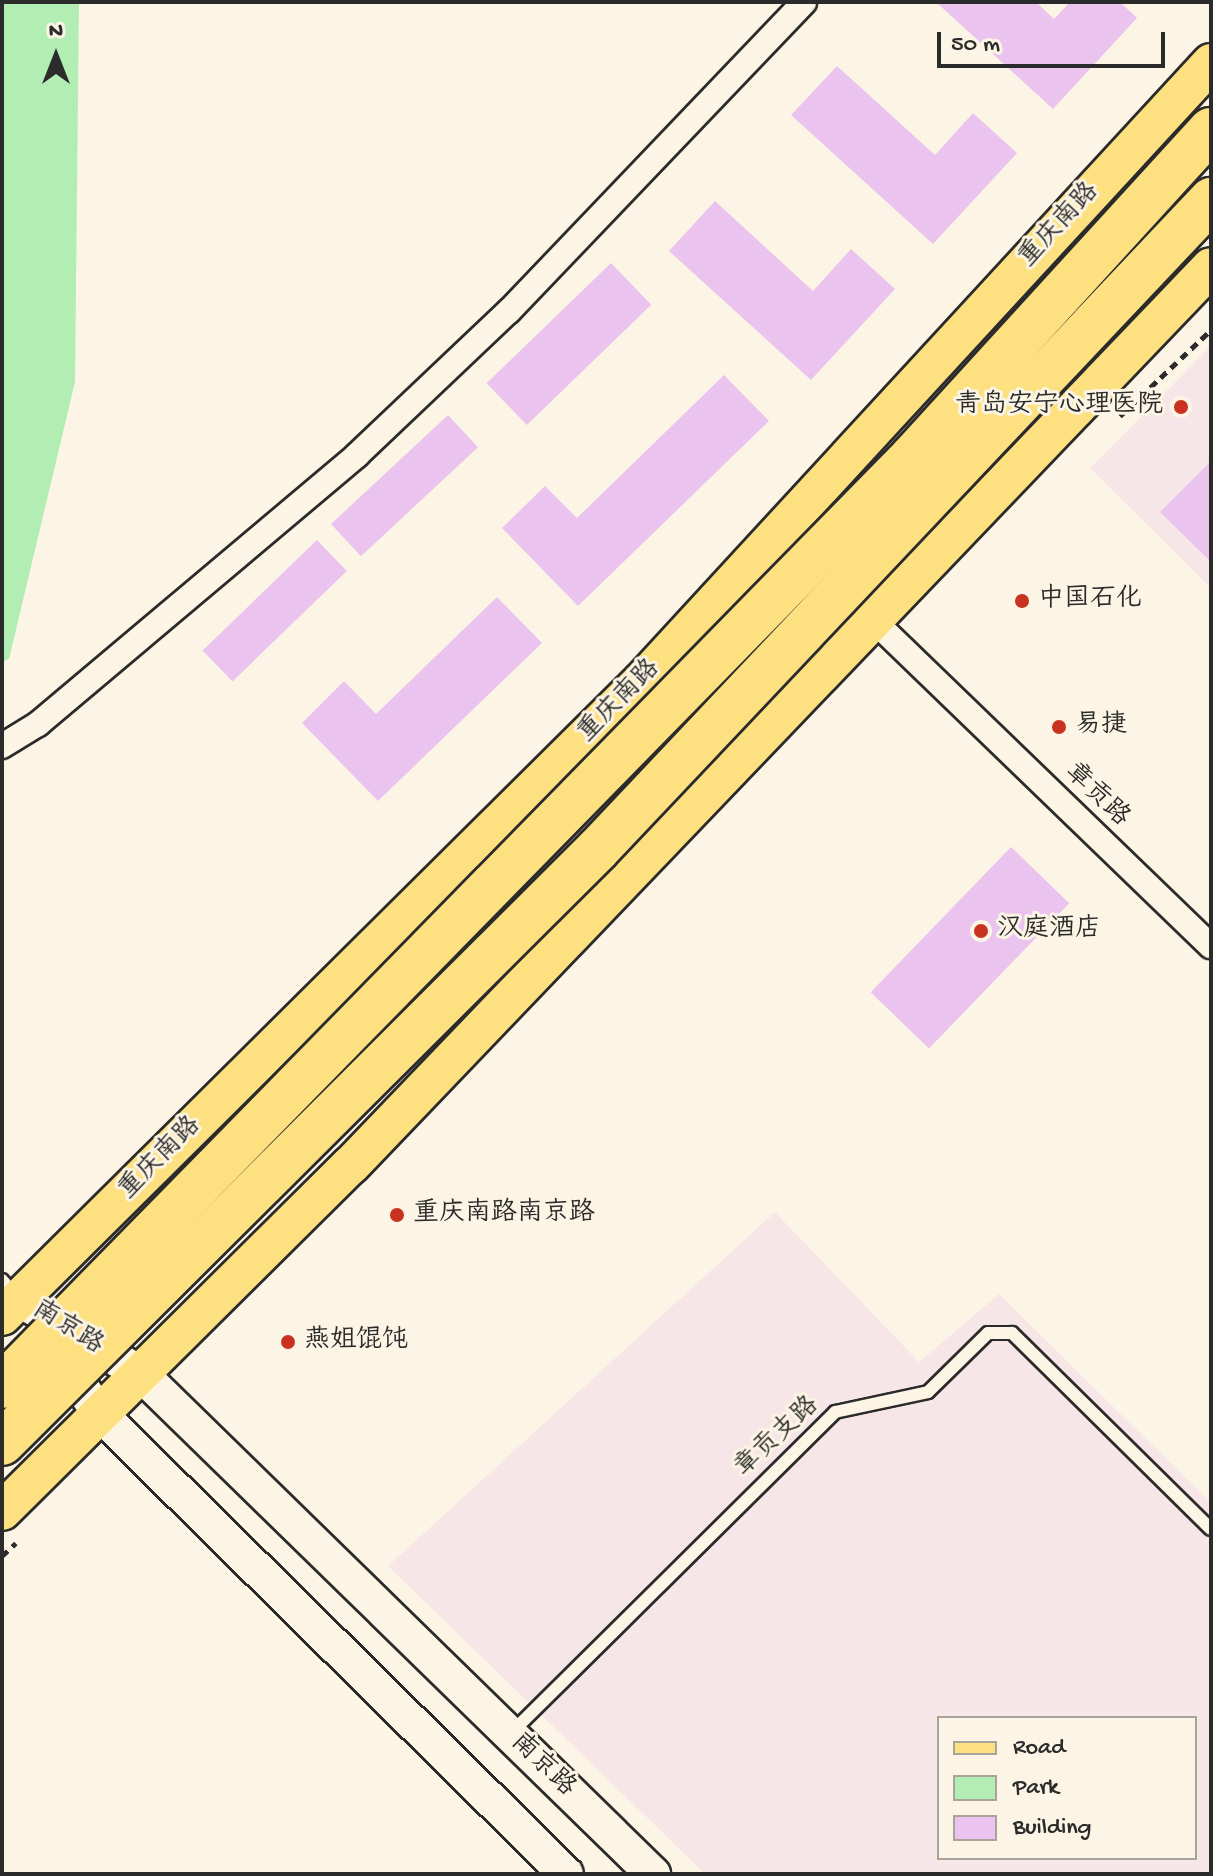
<!DOCTYPE html>
<meta charset="utf-8">
<style>
body{margin:0}
#map{position:relative;width:1213px;height:1876px;overflow:hidden;background:#fcf5e5;font-family:"Gochi Hand","LXGW WenKai TC",sans-serif}
div>[style]{position:absolute}
.built>*{inset:0;background:#f7e6e8}
.green>*{inset:0;background:#b2eeb4}
.building>*{inset:0;background:#eac4ee;transform-origin:0 0}
.path>*{height:5px;margin-top:-2.5px;transform-origin:0;background:repeating-linear-gradient(90deg,#2b2b2b 0 8px,transparent 0 14px)}
.roads{filter:drop-shadow(2px 0 #2b2b2b) drop-shadow(-2px 0 #2b2b2b) drop-shadow(0 2px #2b2b2b) drop-shadow(0 -2px #2b2b2b)}
.lane>*{height:12px;margin:-6px;padding:0 6px;transform-origin:6px;border-radius:6px;background:#fcf5e5}
.street>*{height:24px;margin:-12px;padding:0 12px;transform-origin:12px;border-radius:12px;background:#fcf5e5}
.secondary>*{height:34px;margin:-17px;padding:0 17px;transform-origin:17px;border-radius:17px;background:#fcf5e5}
.primary>*{height:38px;margin:-19px;padding:0 19px;transform-origin:19px;border-radius:19px;background:#fde080}
.bridges{filter:drop-shadow(2px 0 #2b2b2b) drop-shadow(-2px 0 #2b2b2b) drop-shadow(0 2px #2b2b2b) drop-shadow(0 -2px #2b2b2b)}
.highway-bridge>*{height:44px;margin:-22px;padding:0 22px;transform-origin:22px;border-radius:22px;background:#fde080}
.dots>*{width:22px;height:22px;translate:-50% -50%;box-sizing:border-box;border:4px solid #fcf5e5;border-radius:50%}
span{translate:-50% -50%;white-space:nowrap;text-align:center;line-height:1.15;-webkit-text-stroke:6px #fcf5e5;paint-order:stroke}
.street-label{font-size:26px;color:#2b2b2b}
.poi-label{font-size:26px;color:#2b2b2b}
.right{translate:-100% -50%;text-align:right}
.left{translate:0 -50%;text-align:left}
.frame{position:absolute;inset:0;border:4px solid #2b2b2b;pointer-events:none}
.legend{position:absolute;left:937px;top:1716px;width:260px;height:144px;box-sizing:border-box;background:#fcf5e5;border:2px solid #a8a49b;margin:0;padding:10px 14px;list-style:none;font-size:24px;color:#2b2b2b}
.legend li{display:flex;align-items:center;gap:16px;height:40px}
.legend b{width:40px;border:2px solid #a8a49b}
.north{position:absolute;left:16px;top:16px;width:80px;height:80px;-webkit-text-stroke:6px #fcf5e5;paint-order:stroke;rotate:0deg;font-size:22px;font-weight:700;line-height:32px;text-align:center;color:#2b2b2b}
.north::after{content:'';display:block;margin:auto;width:28px;height:36px;background:#2b2b2b;clip-path:polygon(50% 0,100% 100%,50% 72%,0 100%)}
.scale{position:absolute;left:937px;top:32px;width:228px;height:36px;box-sizing:border-box;border:4px solid #2b2b2b;border-top:0;padding-left:10px;font-size:24px;line-height:28px;white-space:nowrap;color:#2b2b2b;-webkit-text-stroke:6px #fcf5e5;paint-order:stroke}
</style>
<div id="map">
<div class="built">
<i style="clip-path:polygon(1211px 346px,1211px 588px,1090px 468px)"></i>
<i style="clip-path:polygon(evenodd,775px 1212px,919px 1362px,999px 1294px,1211px 1503px,1211px 1874px,705px 1874px,388px 1566px,775px 1212px,939px 1718px,1195px 1718px,1195px 1858px,939px 1858px,939px 1718px)"></i>
</div>
<div class="green">
<i style="clip-path:polygon(2px 2px,79px 2px,75px 382px,9px 659px,2px 662px)"></i>
</div>
<div class="building">
<i style="clip-path:polygon(936px 2px,1036px 2px,1054px 19px,1070px 2px,1120px 2px,1137px 18px,1053px 109px)"></i>
<i style="clip-path:polygon(837px 66px,935px 155px,973px 113px,1017px 153px,933px 244px,791px 115px)"></i>
<i style="clip-path:polygon(715px 201px,813px 291px,851px 249px,895px 289px,811px 380px,669px 251px)"></i>
<i style="left:611px;top:263px;width:58px;height:173px;rotate:46deg"></i>
<i style="clip-path:polygon(724px 375px,769px 421px,578px 606px,502px 528px,545px 486px,577px 518px)"></i>
<i style="left:448px;top:415px;width:44px;height:160px;rotate:47deg"></i>
<i style="clip-path:polygon(1211px 461px,1211px 562px,1160px 512px)"></i>
<i style="left:317px;top:540px;width:43px;height:159px;rotate:46deg"></i>
<i style="clip-path:polygon(497px 597px,542px 643px,378px 801px,302px 723px,344px 681px,376px 714px)"></i>
<i style="left:1011px;top:847px;width:81px;height:202px;rotate:44deg"></i>
</div>
<div class="path">
<i style="left:1120px;top:416px;width:125px;rotate:-43.4deg"></i>
<i style="left:2px;top:1556px;width:19px;rotate:-43deg"></i>
</div>
<div class="roads">
<div class="lane">
<i style="left:2px;top:1280px;width:23px;rotate:49deg"></i>
<i style="left:510px;top:1734px;width:458px;rotate:-44.7deg"></i>
<i style="left:835px;top:1412px;width:95px;rotate:-12.1deg"></i>
<i style="left:928px;top:1392px;width:84px;rotate:-44.5deg"></i>
<i style="left:988px;top:1333px;width:24px"></i>
<i style="left:1012px;top:1333px;width:279px;rotate:44.6deg"></i>
</div>
<div class="street">
<i style="left:872px;top:619px;width:471px;rotate:44deg"></i>
<i style="left:2px;top:746px;width:42px;rotate:-31.4deg"></i>
<i style="left:38px;top:724px;width:417px;rotate:-40.1deg"></i>
<i style="left:357px;top:455px;width:209px;rotate:-43.5deg"></i>
<i style="left:509px;top:311px;width:427px;rotate:-46.3deg"></i>
</div>
<div class="secondary">
<i style="left:19px;top:1299px;width:143px;rotate:31.6deg"></i>
<i style="left:141px;top:1374px;width:716px;rotate:44.32deg"></i>
<i style="left:58px;top:1354px;width:75px;rotate:54.8deg"></i>
<i style="left:101px;top:1415px;width:653px;rotate:44.63deg"></i>
</div>
<div class="primary">
<i style="left:2px;top:1316px;width:902px;rotate:-44.78deg"></i>
<i style="left:642px;top:681px;width:840px;rotate:-47.36deg"></i>
<i style="left:2px;top:1511px;width:491px;rotate:-44.8deg"></i>
<i style="left:351px;top:1165px;width:1243px;rotate:-46.24deg"></i>
</div>
</div>
<div class="bridges">
<div class="highway-bridge">
<i style="left:2px;top:1386px;width:1300px;rotate:-45.59deg"></i>
<i style="left:912px;top:457px;width:443px;rotate:-47.6deg"></i>
<i style="left:2px;top:1443px;width:841px;rotate:-44.9deg"></i>
<i style="left:598px;top:849px;width:893px;rotate:-46.63deg"></i>
</div>
</div>
<div class="dots">
<i style="left:1181px;top:407px;background:#c8321e"></i>
<i style="left:1022px;top:601px;background:#c8321e"></i>
<i style="left:1059px;top:727px;background:#c8321e"></i>
<i style="left:981px;top:931px;background:#c8321e"></i>
<i style="left:397px;top:1215px;background:#c8321e"></i>
<i style="left:288px;top:1342px;background:#c8321e"></i>
</div>
<div class="street-label">
<span style="left:1060px;top:226px;rotate:-47deg">重庆南路</span>
<span style="left:620px;top:702px;rotate:-45deg">重庆南路</span>
<span style="left:1096px;top:796px;rotate:44deg">章贡路</span>
<span style="left:161px;top:1159px;rotate:-45deg">重庆南路</span>
<span style="left:67px;top:1329px;rotate:32deg">南京路</span>
<span style="left:778px;top:1438px;rotate:-43deg">章贡支路</span>
<span style="left:542px;top:1766px;rotate:44deg">南京路</span>
</div>
<div class="poi-label">
<span class="right" style="left:1163px;top:407px">青岛安宁心理医院</span>
<span class="left" style="left:1038px;top:601px">中国石化</span>
<span class="left" style="left:1075px;top:727px">易捷</span>
<span class="left" style="left:997px;top:931px">汉庭酒店</span>
<span class="left" style="left:413px;top:1215px">重庆南路南京路</span>
<span class="left" style="left:304px;top:1342px">燕姐馄饨</span>
</div>
<div class="frame"></div>
<ul class="legend">
<li><b style="height:10px;background:#fde080"></b>Road</li>
<li><b style="height:22px;background:#b2eeb4"></b>Park</li>
<li><b style="height:22px;background:#eac4ee"></b>Building</li>
</ul>
<div class="north">N</div>
<div class="scale">50 m</div>
</div>
